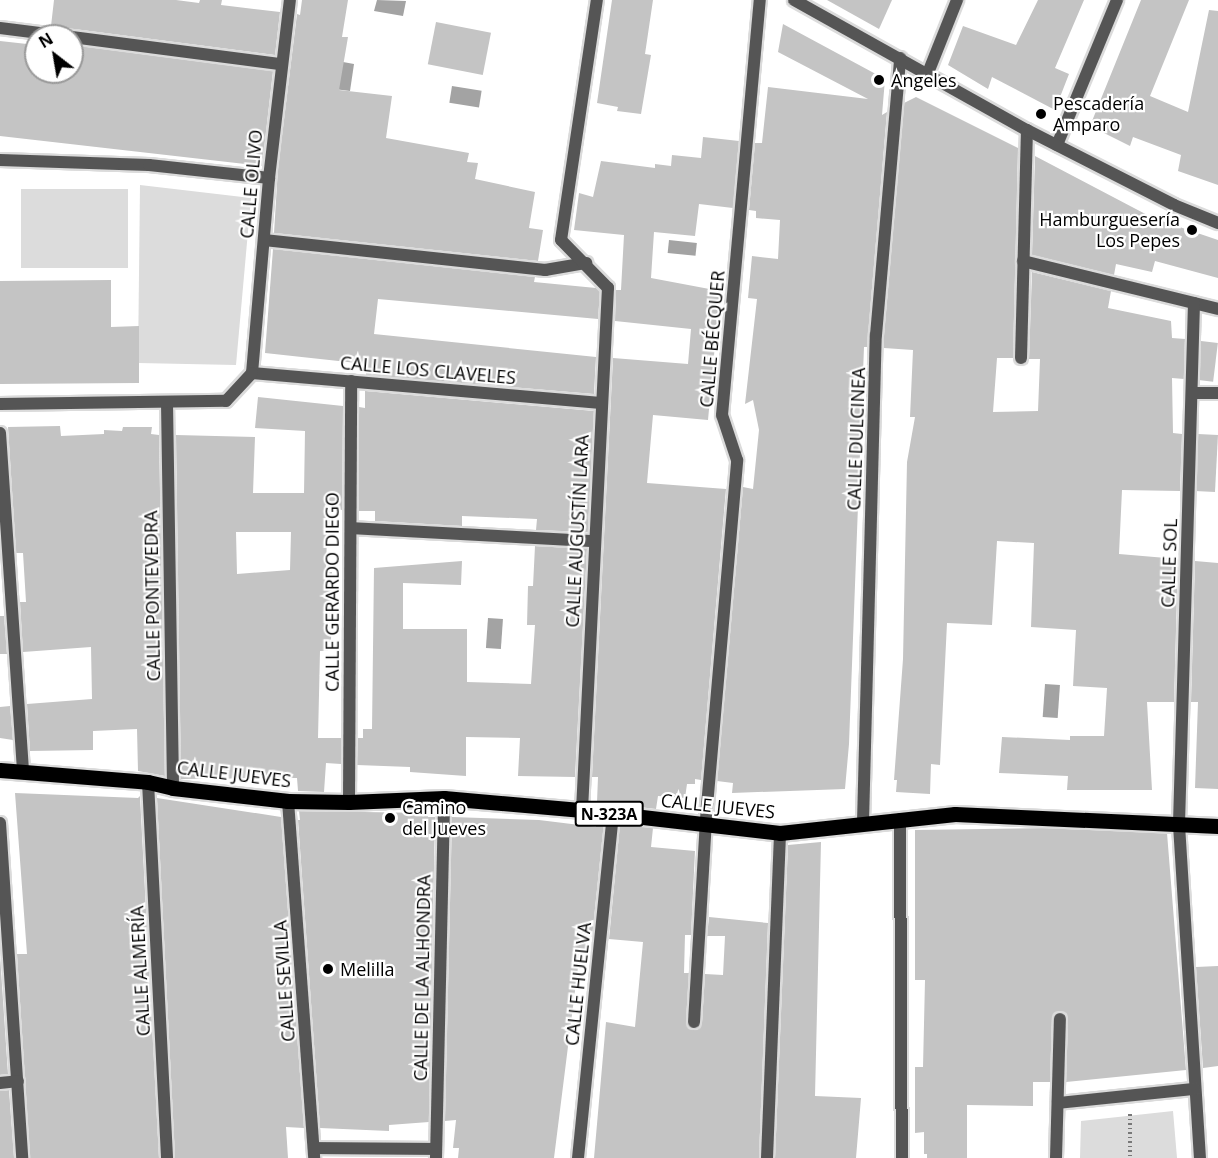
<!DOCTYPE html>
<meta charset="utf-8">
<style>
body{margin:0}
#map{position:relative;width:1218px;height:1158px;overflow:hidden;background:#fff;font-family:"Open Sans",sans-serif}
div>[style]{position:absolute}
.green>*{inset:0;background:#dcdcdc;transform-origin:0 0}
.water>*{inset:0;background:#a3a3a3;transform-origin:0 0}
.building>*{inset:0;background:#c4c4c4;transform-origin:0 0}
.path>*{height:4px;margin-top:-2px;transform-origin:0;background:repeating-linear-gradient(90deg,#777 0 1.5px,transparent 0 4.5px)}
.roads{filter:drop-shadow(2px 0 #dbdbdb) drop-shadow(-2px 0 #dbdbdb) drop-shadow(0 2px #dbdbdb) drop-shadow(0 -2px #dbdbdb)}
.minor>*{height:12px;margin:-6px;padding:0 6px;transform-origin:6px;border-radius:6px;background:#555}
.tertiary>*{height:12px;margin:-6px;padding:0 6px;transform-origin:6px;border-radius:6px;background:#555}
.primary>*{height:15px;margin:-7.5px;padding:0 7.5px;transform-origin:7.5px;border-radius:7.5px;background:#000}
.dots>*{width:16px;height:16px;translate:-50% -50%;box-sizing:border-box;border:3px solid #fff;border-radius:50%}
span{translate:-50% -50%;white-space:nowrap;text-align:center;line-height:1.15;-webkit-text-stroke:4.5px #fff;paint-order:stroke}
.shield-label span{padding:2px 4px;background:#fff;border:2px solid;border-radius:4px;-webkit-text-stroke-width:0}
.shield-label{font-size:16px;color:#000;font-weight:700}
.poi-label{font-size:18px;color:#000}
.left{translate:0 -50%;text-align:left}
.right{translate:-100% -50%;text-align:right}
.street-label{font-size:18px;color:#000}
.north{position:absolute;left:24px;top:24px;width:60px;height:60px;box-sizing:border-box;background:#fff;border:2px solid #999;border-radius:50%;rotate:329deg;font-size:16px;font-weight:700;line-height:24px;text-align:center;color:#000}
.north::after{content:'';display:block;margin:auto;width:21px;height:27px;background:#000;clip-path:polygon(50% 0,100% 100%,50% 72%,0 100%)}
</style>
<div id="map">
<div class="green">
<i style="clip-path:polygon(140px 185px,251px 198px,236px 365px,138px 363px)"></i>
<i style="left:128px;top:189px;width:79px;height:107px;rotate:90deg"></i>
<i style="clip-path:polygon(1173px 1111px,1177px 1158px,1080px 1158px,1081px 1121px)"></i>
</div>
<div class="water">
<i style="clip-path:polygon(377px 0,406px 1px,403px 16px,374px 11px)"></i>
<i style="clip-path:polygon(343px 62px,354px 64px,350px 91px,334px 89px)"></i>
<i style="left:452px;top:86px;width:30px;height:17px;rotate:9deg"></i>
<i style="left:669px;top:240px;width:28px;height:13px;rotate:6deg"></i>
<i style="left:488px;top:618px;width:15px;height:30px;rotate:4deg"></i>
<i style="left:1045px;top:684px;width:15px;height:33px;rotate:4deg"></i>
</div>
<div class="building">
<i style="clip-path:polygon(54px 0,176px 0,199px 3px,200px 0,222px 0,221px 5px,280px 12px,275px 55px,51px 26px)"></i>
<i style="clip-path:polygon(302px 0,348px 0,342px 37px,348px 37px,339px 90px,392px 96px,386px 138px,469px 153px,467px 162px,478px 163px,475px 179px,535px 192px,529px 228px,543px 230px,538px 261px,274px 233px,278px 168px,297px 14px,300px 15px)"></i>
<i style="clip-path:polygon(612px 0,653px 0,645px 54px,651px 55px,641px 114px,617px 111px,618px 107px,597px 103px)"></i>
<i style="clip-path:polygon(827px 0,892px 0,879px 29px)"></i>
<i style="clip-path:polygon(1038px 0,1084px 0,1055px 68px,1069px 74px,1055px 110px,992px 77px,988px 89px,948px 65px,963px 26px,1016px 45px)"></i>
<i style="clip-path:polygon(1141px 0,1189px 0,1150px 96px,1188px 112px,1209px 10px,1218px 11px,1218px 185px,1178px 171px,1181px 155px,1133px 137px,1130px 146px,1090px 126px)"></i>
<i style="left:436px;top:22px;width:56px;height:43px;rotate:11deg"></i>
<i style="clip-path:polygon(783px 24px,885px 79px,882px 115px,887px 112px,867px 347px,864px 347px,849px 744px,845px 789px,732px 793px,733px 783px,717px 781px,743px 487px,753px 489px,759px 430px,753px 400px,745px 404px,757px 299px,748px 298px,752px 256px,778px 259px,780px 220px,756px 218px,756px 211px,749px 210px,755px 143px,762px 143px,768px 87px,868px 99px,778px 52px)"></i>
<i style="clip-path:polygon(0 41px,36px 45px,36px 72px,72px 72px,72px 45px,273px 71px,262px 166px,0 136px)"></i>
<i style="clip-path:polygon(916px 97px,1018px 148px,1013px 358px,997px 358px,993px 412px,1038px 411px,1040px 359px,1029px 359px,1032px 272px,1111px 291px,1108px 308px,1171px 321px,1172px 338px,1185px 339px,1184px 379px,1172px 378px,1173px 433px,1182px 434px,1180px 491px,1122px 490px,1119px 554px,1178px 559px,1174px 702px,1147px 702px,1152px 790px,1067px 790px,1068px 776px,999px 773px,1002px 737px,1070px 740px,1070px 736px,1104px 736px,1107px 688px,1073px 686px,1076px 630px,1031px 627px,1034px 543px,997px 541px,992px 625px,947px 623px,940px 765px,931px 764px,930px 794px,896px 792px,897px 780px,894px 780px,903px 659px,907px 462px,915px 417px,910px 417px,913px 350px,884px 348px,884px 335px,904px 103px)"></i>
<i style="clip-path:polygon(703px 137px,739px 141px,733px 208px,699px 204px,695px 236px,654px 232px,651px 278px,720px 291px,708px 420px,653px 415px,647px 483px,726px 489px,701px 780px,695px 779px,695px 784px,687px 784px,685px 798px,658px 796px,656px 809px,597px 802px,598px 777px,592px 777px,613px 358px,688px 364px,691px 329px,615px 321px,616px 290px,621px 290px,624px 235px,574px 230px,579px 193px,593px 197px,601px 161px,655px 168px,655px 164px,671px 166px,672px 155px,701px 158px)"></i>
<i style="clip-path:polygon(1035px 156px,1153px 218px,1218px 240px,1218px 278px,1155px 261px,1152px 272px,1116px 264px,1114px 275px,1032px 255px)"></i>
<i style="clip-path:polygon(273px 249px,535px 277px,534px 282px,596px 288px,600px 291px,598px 319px,378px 299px,374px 334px,596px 357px,594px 394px,366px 375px,366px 364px,265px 353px)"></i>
<i style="clip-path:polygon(111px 280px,111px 327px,139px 326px,139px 383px,0 384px,0 281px)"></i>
<i style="left:1201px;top:341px;width:17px;height:39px;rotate:7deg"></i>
<i style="clip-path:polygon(365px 391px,594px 411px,588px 532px,536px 530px,537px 519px,462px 516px,462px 526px,375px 521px,375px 511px,359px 511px,359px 407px,365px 408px)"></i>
<i style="clip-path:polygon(evenodd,258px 397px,343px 406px,342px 510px,333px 509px,332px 532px,327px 532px,326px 572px,332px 572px,331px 642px,328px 642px,328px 651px,320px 651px,318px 738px,341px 738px,341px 764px,326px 763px,324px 792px,298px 791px,297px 778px,181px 779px,176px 435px,255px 437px,253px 493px,304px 493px,305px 431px,255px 428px,258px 397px,236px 532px,291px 532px,290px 570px,237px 574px,236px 532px)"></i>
<i style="clip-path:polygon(60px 426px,61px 436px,104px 434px,104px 430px,122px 431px,123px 427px,152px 427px,151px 434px,159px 435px,165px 776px,138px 771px,137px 729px,93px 731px,93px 750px,30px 751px,27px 704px,92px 699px,91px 647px,23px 652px,20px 602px,26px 602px,23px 553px,16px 553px,8px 427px)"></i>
<i style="left:1198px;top:434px;width:20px;height:57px;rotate:3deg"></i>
<i style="clip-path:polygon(535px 546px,587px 549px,575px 777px,518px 776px,520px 738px,466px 737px,466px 776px,410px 772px,410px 767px,357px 765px,358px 738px,363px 738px,363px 729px,372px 729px,374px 568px,462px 561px,461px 585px,403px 583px,403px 629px,467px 629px,467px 682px,531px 684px,535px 625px,527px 625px,528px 586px,533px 586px)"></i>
<i style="clip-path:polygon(1195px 561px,1218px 563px,1218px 789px,1195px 788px,1198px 702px,1191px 702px)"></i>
<i style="clip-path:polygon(0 616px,4px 616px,7px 654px,0 654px)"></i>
<i style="clip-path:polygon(10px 706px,13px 740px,0 738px,0 707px)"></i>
<i style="clip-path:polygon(15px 793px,138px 798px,140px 796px,159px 1158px,30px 1158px,17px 954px,27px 954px)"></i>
<i style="clip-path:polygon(157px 798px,281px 817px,304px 1128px,286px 1127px,288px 1158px,175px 1158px)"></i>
<i style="clip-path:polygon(299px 811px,428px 813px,428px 817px,435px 817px,429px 1122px,389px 1125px,389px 1131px,320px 1128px,298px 820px,300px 820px)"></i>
<i style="clip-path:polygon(452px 817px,539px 820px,596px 827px,596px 821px,604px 822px,592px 937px,589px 937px,586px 959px,579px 959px,554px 1158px,458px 1158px,459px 1148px,453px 1148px,456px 1120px,445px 1121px)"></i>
<i style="clip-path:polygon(620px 824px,653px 828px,651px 847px,695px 851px,691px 935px,685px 935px,684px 973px,689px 973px,686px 1022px,689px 1029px,697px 1030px,702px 1023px,705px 974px,723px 975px,725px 936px,707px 936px,709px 917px,768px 923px,759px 1158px,594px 1158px,606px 1022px,635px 1027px,643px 942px,609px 939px)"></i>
<i style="clip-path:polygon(1054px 828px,1167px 833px,1186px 1070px,1066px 1082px,1068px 1019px,1064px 1012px,1057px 1012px,1052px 1019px,1050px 1082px,1033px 1082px,1033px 1106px,967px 1105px,967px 1158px,927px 1158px,927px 1154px,924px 1154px,924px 1132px,915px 1133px,915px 1067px,923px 1067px,925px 980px,915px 980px,915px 830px)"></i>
<i style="clip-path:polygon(821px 842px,815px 1096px,861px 1098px,856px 1158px,775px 1158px,788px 845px)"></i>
<i style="clip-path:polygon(0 955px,8px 1074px,0 1075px)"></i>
<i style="clip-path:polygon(1218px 966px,1218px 1066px,1203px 1068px,1196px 967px)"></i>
<i style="clip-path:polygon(9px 1090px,14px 1158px,0 1158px,0 1091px)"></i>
</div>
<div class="path">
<i style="left:1130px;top:1114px;width:44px;rotate:90deg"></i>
</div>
<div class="roads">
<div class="minor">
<i style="left:0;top:28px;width:64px;rotate:7.2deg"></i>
<i style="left:72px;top:37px;width:211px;rotate:7.4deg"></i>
<i style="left:928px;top:73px;width:79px;rotate:-68.3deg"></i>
<i style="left:1057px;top:145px;width:157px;rotate:-67.5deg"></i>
<i style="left:0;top:160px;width:149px;rotate:1.9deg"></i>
<i style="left:149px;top:165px;width:121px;rotate:6.2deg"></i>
<i style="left:264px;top:240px;width:283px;rotate:6.1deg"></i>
<i style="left:545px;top:270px;width:42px;rotate:-9.7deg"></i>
<i style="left:1023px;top:261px;width:201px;rotate:13.8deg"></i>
<i style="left:1194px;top:303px;width:522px;rotate:91.65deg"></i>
<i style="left:1179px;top:825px;width:334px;rotate:86.4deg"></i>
<i style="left:1021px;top:358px;width:228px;rotate:-88.5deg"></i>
<i style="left:252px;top:373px;width:196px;rotate:-85deg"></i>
<i style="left:269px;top:178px;width:179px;rotate:-83.3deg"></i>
<i style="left:252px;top:373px;width:350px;rotate:4.9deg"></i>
<i style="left:1193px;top:393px;width:25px"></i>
<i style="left:167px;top:403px;width:385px;rotate:89.1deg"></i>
<i style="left:0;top:404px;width:226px;rotate:-0.8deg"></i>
<i style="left:226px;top:401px;width:38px;rotate:-47deg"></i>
<i style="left:0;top:433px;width:341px;rotate:86.1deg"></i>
<i style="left:351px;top:528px;width:243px;rotate:3.1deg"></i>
<i style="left:148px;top:782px;width:376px;rotate:87.1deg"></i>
<i style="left:288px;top:801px;width:358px;rotate:85.8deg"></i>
<i style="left:349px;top:802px;width:421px;rotate:-89.7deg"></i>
<i style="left:582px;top:810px;width:523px;rotate:-87.15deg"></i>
<i style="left:608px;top:288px;width:67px;rotate:-134.4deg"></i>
<i style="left:561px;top:240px;width:243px;rotate:-81.5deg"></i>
<i style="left:900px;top:819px;width:339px;rotate:89.7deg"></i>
<i style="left:863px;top:822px;width:487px;rotate:-88.5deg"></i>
<i style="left:876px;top:335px;width:278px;rotate:-85deg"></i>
<i style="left:0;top:823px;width:336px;rotate:86.2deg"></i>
<i style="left:694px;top:1022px;width:216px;rotate:-86.6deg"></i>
<i style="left:707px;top:806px;width:347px;rotate:-85deg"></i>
<i style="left:737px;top:460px;width:47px;rotate:-108.4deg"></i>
<i style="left:722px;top:415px;width:417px;rotate:-84.8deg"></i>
<i style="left:0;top:1083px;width:18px;rotate:-6deg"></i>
<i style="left:1058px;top:1103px;width:137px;rotate:-5.9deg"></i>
<i style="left:314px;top:1148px;width:122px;rotate:0.5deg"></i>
<i style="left:436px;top:1158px;width:360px;rotate:-88.7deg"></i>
<i style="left:578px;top:1158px;width:346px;rotate:-84.2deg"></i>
<i style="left:767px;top:1158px;width:325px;rotate:-87.7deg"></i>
<i style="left:1056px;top:1158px;width:139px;rotate:-88.4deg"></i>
</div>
<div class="tertiary">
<i style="left:794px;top:0;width:267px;rotate:29.2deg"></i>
<i style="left:1027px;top:130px;width:165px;rotate:27deg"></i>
<i style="left:1174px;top:205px;width:48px;rotate:22.2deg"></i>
</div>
<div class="primary">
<i style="left:0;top:770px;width:148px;rotate:4.6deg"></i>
<i style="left:148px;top:782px;width:26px;rotate:13deg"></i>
<i style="left:173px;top:788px;width:116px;rotate:6.4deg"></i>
<i style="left:288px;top:801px;width:61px;rotate:0.9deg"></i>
<i style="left:349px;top:802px;width:95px;rotate:-2.4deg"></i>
<i style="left:444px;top:798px;width:139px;rotate:5deg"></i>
<i style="left:582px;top:810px;width:199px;rotate:6.6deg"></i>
<i style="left:780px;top:833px;width:176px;rotate:-6.2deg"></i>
<i style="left:955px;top:814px;width:263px;rotate:2.6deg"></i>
</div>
</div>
<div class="dots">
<i style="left:879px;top:80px;background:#000"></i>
<i style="left:1041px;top:114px;background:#000"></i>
<i style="left:1192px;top:230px;background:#000"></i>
<i style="left:390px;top:818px;background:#000"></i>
<i style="left:328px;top:969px;background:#000"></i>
</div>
<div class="shield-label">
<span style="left:609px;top:814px">N-323A</span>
</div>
<div class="poi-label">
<span class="left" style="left:891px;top:80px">Angeles</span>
<span class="left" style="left:1053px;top:114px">Pescadería<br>Amparo</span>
<span class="right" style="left:1180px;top:230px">Hamburguesería<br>Los Pepes</span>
<span class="left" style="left:402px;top:818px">Camino<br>del Jueves</span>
<span class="left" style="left:340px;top:969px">Melilla</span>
</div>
<div class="street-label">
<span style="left:251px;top:184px;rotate:-85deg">CALLE OLIVO</span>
<span style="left:712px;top:339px;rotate:-85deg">CALLE BÉCQUER</span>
<span style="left:428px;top:370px;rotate:5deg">CALLE LOS CLAVELES</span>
<span style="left:856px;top:439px;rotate:-88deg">CALLE DULCINEA</span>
<span style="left:577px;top:531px;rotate:-87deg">CALLE AUGUSTÍN LARA</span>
<span style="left:1169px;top:563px;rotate:-88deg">CALLE SOL</span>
<span style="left:332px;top:592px;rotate:-90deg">CALLE GERARDO DIEGO</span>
<span style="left:152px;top:596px;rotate:-91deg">CALLE PONTEVEDRA</span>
<span style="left:234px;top:774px;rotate:7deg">CALLE JUEVES</span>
<span style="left:718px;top:806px;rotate:6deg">CALLE JUEVES</span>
<span style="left:140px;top:971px;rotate:-93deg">CALLE ALMERÍA</span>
<span style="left:422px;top:978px;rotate:-89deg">CALLE DE LA ALHONDRA</span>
<span style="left:284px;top:981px;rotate:-94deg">CALLE SEVILLA</span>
<span style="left:578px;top:984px;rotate:-84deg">CALLE HUELVA</span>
</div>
<div class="north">N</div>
</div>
